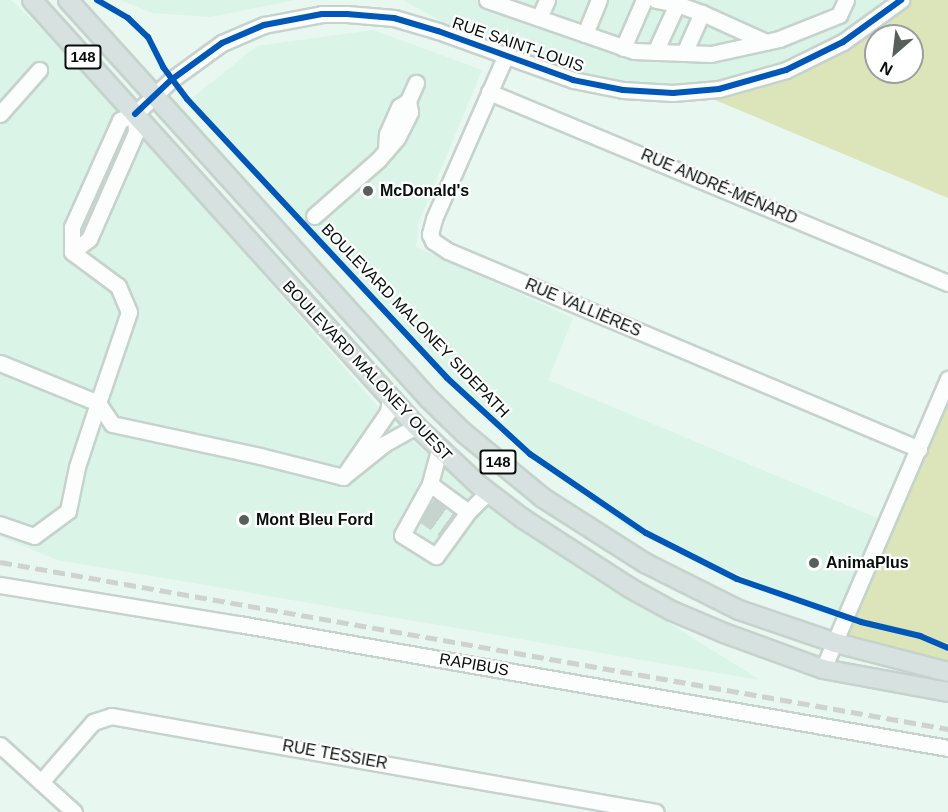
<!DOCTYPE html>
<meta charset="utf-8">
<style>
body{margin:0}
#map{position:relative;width:948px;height:812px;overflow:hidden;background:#e8f7f0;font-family:Helvetica,sans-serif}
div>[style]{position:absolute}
.built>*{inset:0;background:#daf4e8}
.green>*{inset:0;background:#dce4ba}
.minor-tunnel>*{height:15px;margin-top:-7.5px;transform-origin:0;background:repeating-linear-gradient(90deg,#c6d4ce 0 15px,transparent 0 23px)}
.roads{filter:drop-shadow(2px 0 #c6d2cc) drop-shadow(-2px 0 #c6d2cc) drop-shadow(0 2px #c6d2cc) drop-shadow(0 -2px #c6d2cc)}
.minor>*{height:15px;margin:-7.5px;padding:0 7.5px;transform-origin:7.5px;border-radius:7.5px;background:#fcfefd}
.major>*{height:18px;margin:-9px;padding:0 9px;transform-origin:9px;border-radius:9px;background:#d6e1e0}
.rail>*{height:4.5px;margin-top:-2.25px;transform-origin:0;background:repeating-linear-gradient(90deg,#ced2d1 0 12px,transparent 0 18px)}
.cycleway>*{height:6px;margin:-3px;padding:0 3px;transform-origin:3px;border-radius:3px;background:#0057b8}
.dots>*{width:16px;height:16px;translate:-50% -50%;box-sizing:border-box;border:3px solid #fff;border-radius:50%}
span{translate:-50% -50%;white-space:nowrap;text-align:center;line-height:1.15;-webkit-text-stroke:4.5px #fff;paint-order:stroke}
.shield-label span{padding:2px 4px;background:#fff;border:2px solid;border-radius:4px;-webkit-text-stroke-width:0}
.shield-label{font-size:15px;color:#060f0b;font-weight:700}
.street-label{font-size:16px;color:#060f0b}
.poi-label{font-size:16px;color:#060f0b;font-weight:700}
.left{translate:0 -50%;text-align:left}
.north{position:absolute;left:864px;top:24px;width:60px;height:60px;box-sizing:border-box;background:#fff;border:2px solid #9b9f9d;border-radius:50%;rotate:208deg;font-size:16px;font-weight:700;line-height:24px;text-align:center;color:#060f0b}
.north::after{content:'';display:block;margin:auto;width:21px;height:27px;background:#55605b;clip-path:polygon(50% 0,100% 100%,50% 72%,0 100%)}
</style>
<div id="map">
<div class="built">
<i style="clip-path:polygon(0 0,11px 0,77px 62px,395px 426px,512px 525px,760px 680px,58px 560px,0 537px)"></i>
<i style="clip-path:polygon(120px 0,295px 0,210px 17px,153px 13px)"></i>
<i style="clip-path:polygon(403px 0,900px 0,843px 42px,765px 78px,623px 90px,505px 57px)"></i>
<i style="clip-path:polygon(373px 30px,482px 70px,419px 222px,416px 247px,573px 318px,548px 380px,887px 522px,846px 617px,639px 535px,531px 458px,414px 345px,191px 99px,257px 46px)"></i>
</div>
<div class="green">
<i style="clip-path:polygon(evenodd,901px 0,948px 0,948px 198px,696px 92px,786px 70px,901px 0,876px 36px,912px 36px,912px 72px,876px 72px,876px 36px)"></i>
<i style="clip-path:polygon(948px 379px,948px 672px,836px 643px)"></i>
</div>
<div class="minor-tunnel">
<i style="left:431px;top:504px;width:26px;rotate:36deg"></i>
<i style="left:423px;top:515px;width:26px;rotate:36deg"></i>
</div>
<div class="roads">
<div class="minor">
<i style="left:487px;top:0;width:156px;rotate:19.1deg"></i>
<i style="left:634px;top:51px;width:77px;rotate:2.2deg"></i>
<i style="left:711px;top:54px;width:70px;rotate:-12.4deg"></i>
<i style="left:779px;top:39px;width:65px;rotate:-21.8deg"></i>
<i style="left:839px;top:15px;width:17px;rotate:-65deg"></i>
<i style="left:656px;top:0;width:21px;rotate:11deg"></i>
<i style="left:677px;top:4px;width:27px;rotate:20deg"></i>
<i style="left:702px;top:13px;width:70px;rotate:24.4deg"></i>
<i style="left:539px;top:18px;width:20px;rotate:-66deg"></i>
<i style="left:585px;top:34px;width:37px;rotate:-68deg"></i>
<i style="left:623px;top:48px;width:52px;rotate:-66.4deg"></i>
<i style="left:655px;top:52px;width:53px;rotate:-65.4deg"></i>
<i style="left:684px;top:53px;width:44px;rotate:-65.8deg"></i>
<i style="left:505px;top:57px;width:177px;rotate:113.7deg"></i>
<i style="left:434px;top:219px;width:16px;rotate:105deg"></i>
<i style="left:430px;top:234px;width:8px;rotate:67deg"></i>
<i style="left:433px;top:241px;width:18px;rotate:34deg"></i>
<i style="left:448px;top:251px;width:511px;rotate:22.8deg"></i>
<i style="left:489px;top:92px;width:497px;rotate:22.6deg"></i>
<i style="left:0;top:114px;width:59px;rotate:-48.4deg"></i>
<i style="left:135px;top:114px;width:50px;rotate:-43.4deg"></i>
<i style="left:171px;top:80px;width:63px;rotate:-36deg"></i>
<i style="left:222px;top:43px;width:46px;rotate:-23.2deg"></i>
<i style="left:264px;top:25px;width:59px;rotate:-10.7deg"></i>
<i style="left:322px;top:14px;width:25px"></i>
<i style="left:347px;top:14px;width:47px;rotate:4.9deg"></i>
<i style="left:394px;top:18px;width:46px;rotate:16.5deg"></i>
<i style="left:438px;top:31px;width:144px;rotate:19.9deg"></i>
<i style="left:573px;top:80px;width:51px;rotate:11.3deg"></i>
<i style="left:623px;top:90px;width:50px;rotate:3.4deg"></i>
<i style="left:673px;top:93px;width:46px;rotate:-5deg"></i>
<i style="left:719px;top:89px;width:70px;rotate:-15.8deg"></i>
<i style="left:786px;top:70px;width:64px;rotate:-26.2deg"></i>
<i style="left:843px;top:42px;width:72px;rotate:-35.9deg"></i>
<i style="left:135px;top:114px;width:18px;rotate:87deg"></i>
<i style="left:136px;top:132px;width:117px;rotate:113.7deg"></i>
<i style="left:89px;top:239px;width:21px;rotate:143deg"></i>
<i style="left:72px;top:252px;width:25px;rotate:-90deg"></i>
<i style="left:72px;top:227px;width:117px;rotate:-65.8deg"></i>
<i style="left:120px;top:120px;width:16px;rotate:-22deg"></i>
<i style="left:386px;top:151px;width:17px;rotate:-87deg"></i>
<i style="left:387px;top:134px;width:30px;rotate:-66deg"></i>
<i style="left:399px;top:107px;width:11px;rotate:-34deg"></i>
<i style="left:314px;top:216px;width:85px;rotate:-41.2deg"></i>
<i style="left:378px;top:160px;width:29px;rotate:-49deg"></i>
<i style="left:397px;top:138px;width:29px;rotate:-63deg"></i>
<i style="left:410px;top:112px;width:11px;rotate:-100deg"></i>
<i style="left:408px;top:101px;width:20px;rotate:-66deg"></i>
<i style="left:72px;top:252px;width:57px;rotate:36.5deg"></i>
<i style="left:118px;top:286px;width:28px;rotate:67deg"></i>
<i style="left:129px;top:312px;width:96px;rotate:108.8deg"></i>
<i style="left:98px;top:403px;width:25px;rotate:56deg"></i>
<i style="left:112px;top:424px;width:151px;rotate:12.2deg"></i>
<i style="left:260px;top:456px;width:86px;rotate:14.2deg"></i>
<i style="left:0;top:363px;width:106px;rotate:22.2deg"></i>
<i style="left:98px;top:403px;width:67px;rotate:108.2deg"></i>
<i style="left:77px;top:467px;width:45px;rotate:101.6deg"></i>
<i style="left:68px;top:511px;width:42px;rotate:143.7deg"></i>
<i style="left:34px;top:536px;width:36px;rotate:-161deg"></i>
<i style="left:390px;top:398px;width:14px;rotate:98deg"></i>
<i style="left:388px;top:412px;width:79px;rotate:124.7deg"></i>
<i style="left:343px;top:477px;width:53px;rotate:-38.8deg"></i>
<i style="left:384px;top:444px;width:37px;rotate:-29deg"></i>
<i style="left:439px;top:450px;width:35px;rotate:105deg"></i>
<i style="left:430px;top:484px;width:58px;rotate:118.8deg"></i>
<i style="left:402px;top:535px;width:40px;rotate:32deg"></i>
<i style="left:436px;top:556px;width:54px;rotate:-54deg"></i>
<i style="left:468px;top:512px;width:28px;rotate:-45deg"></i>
<i style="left:430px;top:484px;width:47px;rotate:36.4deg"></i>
<i style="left:0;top:585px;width:242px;rotate:9.3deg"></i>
<i style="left:239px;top:624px;width:720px;rotate:9.92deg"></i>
<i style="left:823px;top:669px;width:316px;rotate:-66.7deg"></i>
<i style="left:0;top:745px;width:100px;rotate:42.2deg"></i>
<i style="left:41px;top:782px;width:79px;rotate:-49.1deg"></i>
<i style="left:93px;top:722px;width:19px;rotate:-18deg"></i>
<i style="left:111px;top:716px;width:553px;rotate:9.99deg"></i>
</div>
<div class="major">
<i style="left:32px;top:0;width:574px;rotate:47.97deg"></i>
<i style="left:416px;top:426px;width:88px;rotate:43.2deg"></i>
<i style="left:480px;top:486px;width:53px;rotate:37.3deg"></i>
<i style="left:522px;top:518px;width:129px;rotate:32.9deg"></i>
<i style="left:630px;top:588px;width:48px;rotate:28.7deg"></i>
<i style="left:672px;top:611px;width:56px;rotate:22.9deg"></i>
<i style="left:724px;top:633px;width:105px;rotate:20deg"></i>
<i style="left:823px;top:669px;width:127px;rotate:10.4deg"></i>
<i style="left:68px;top:0;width:538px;rotate:47.86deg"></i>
<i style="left:429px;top:399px;width:49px;rotate:44.2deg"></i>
<i style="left:464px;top:433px;width:102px;rotate:39.4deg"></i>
<i style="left:543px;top:498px;width:121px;rotate:32.5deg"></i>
<i style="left:645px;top:563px;width:105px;rotate:26.6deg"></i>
<i style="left:739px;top:610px;width:102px;rotate:18.8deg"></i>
<i style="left:836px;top:643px;width:116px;rotate:14.5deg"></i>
</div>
</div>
<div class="rail">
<i style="left:0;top:562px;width:963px;rotate:9.99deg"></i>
</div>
<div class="cycleway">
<i style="left:97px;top:0;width:36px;rotate:30deg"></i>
<i style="left:128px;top:18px;width:28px;rotate:44deg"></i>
<i style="left:148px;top:37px;width:34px;rotate:63deg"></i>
<i style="left:163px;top:67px;width:40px;rotate:53deg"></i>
<i style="left:187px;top:99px;width:381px;rotate:47deg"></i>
<i style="left:447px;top:378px;width:113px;rotate:42.5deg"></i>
<i style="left:530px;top:454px;width:140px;rotate:34.3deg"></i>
<i style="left:646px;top:533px;width:102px;rotate:26.8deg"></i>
<i style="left:737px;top:579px;width:131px;rotate:19.1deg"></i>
<i style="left:861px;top:622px;width:61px;rotate:13.3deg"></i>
<i style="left:920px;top:636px;width:30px;rotate:23deg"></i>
<i style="left:135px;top:114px;width:50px;rotate:-43.4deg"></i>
<i style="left:171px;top:80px;width:63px;rotate:-36deg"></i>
<i style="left:222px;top:43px;width:46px;rotate:-23.2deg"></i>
<i style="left:264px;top:25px;width:59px;rotate:-10.7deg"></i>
<i style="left:322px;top:14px;width:25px"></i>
<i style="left:347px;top:14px;width:47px;rotate:4.9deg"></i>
<i style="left:394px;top:18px;width:46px;rotate:16.5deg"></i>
<i style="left:438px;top:31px;width:144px;rotate:19.9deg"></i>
<i style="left:573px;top:80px;width:51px;rotate:11.3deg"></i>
<i style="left:623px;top:90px;width:50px;rotate:3.4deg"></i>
<i style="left:673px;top:93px;width:46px;rotate:-5deg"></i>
<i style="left:719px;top:89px;width:70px;rotate:-15.8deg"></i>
<i style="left:786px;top:70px;width:64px;rotate:-26.2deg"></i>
<i style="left:843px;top:42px;width:72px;rotate:-35.9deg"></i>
</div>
<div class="dots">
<i style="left:368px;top:191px;background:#55605b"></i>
<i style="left:244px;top:520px;background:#55605b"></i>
<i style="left:814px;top:563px;background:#55605b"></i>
</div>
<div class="shield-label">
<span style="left:83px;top:57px">148</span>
<span style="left:498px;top:462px">148</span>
</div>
<div class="street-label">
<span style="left:518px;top:45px;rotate:19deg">RUE SAINT-LOUIS</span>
<span style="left:719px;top:187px;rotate:23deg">RUE ANDRÉ-MÉNARD</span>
<span style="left:583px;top:308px;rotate:23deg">RUE VALLIÈRES</span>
<span style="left:415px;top:321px;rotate:46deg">BOULEVARD MALONEY SIDEPATH</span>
<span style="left:367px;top:371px;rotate:47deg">BOULEVARD MALONEY OUEST</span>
<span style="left:474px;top:665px;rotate:10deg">RAPIBUS</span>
<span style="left:335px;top:755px;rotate:10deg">RUE TESSIER</span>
</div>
<div class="poi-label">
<span class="left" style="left:380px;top:191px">McDonald's</span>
<span class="left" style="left:256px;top:520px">Mont Bleu Ford</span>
<span class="left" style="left:826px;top:563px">AnimaPlus</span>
</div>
<div class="north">N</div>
</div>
